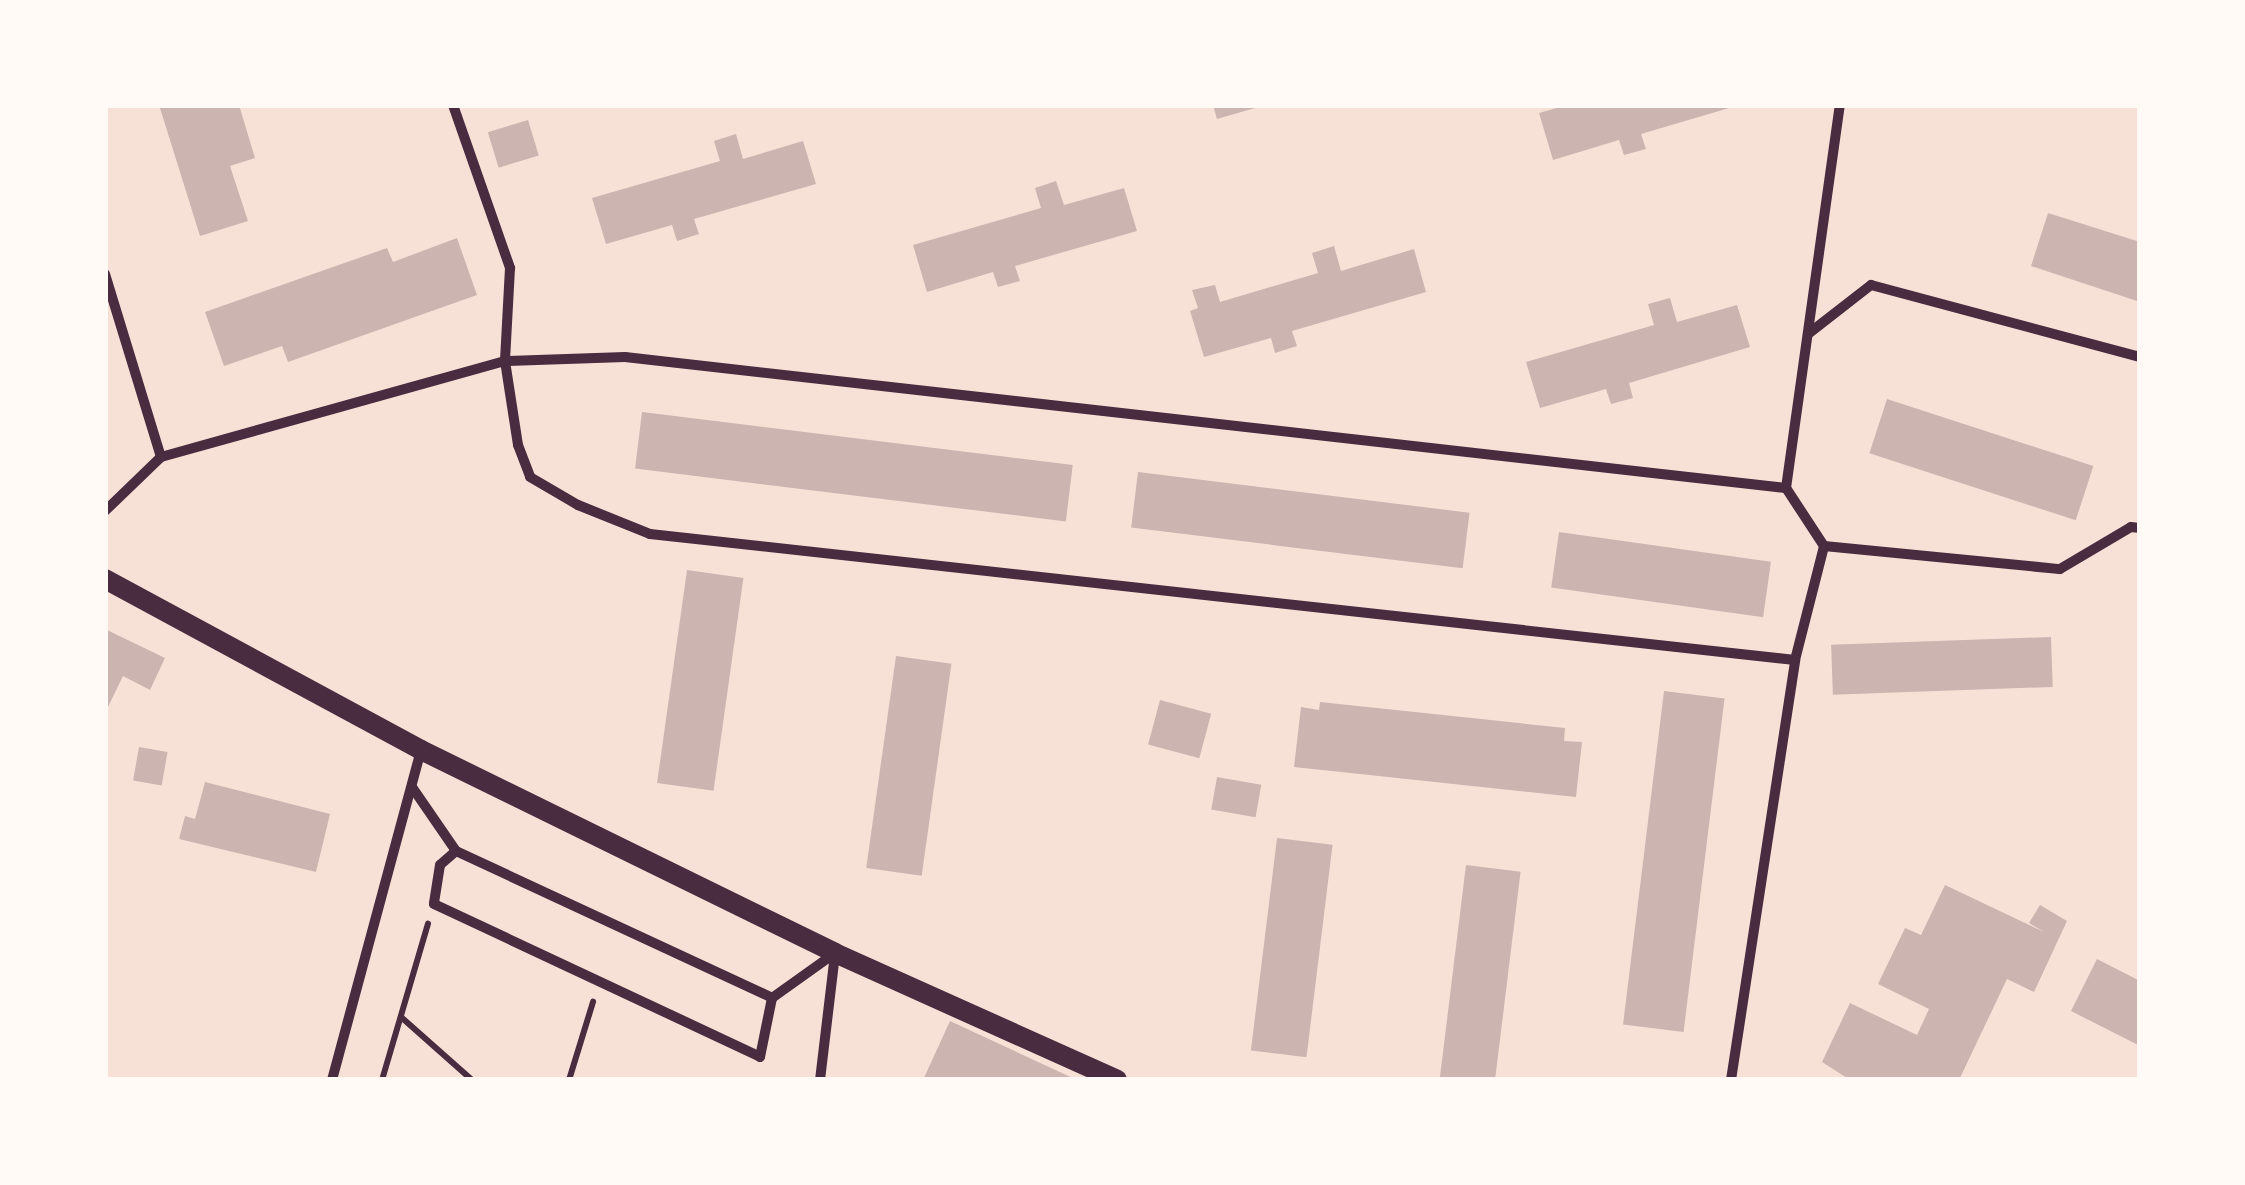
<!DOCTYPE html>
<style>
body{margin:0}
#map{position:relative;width:2245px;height:1185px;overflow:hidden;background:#f7e1d7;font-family:Cabin,sans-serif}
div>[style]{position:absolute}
.building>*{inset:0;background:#ccb4b1;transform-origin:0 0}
.path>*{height:6px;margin:-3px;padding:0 3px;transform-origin:3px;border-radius:3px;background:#4a2c40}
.minor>*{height:10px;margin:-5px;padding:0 5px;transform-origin:5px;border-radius:5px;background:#4a2c40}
.secondary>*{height:20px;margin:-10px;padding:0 10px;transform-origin:10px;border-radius:10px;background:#4a2c40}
span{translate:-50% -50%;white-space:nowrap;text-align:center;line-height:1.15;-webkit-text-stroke:8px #fffaf5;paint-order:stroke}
.frame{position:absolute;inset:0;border:108px solid #fffaf5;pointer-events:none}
</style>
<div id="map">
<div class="building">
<i style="clip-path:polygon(159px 105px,239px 105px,255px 158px,230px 166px,248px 221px,200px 236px)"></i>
<i style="clip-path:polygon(1213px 105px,1262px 105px,1262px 106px,1217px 119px)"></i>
<i style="clip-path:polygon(1567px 105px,1736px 105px,1736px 106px,1641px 134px,1646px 149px,1624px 155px,1619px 140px,1553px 160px,1539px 113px)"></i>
<i style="left:528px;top:120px;width:37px;height:42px;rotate:73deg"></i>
<i style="clip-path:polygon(736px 134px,743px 159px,803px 141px,816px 184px,694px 219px,699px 234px,677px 241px,672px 225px,606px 244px,592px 198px,720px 161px,714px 141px)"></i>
<i style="clip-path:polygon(1056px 181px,1064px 205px,1124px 188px,1137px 231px,1015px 266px,1020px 281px,998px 287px,993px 272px,927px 292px,913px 245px,1041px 208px,1035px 188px)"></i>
<i style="clip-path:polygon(2048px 213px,2140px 242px,2140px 302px,2031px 266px)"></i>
<i style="clip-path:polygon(457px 238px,477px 295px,288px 362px,282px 346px,224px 366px,205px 312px,387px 248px,393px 262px)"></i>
<i style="clip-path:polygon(1334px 246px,1341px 271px,1414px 249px,1426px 292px,1292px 331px,1297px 346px,1275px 353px,1271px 338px,1204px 357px,1190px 311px,1198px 308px,1192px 290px,1215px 285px,1220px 302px,1318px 273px,1312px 253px)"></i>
<i style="clip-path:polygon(1670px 298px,1677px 322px,1737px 305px,1750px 347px,1629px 383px,1633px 398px,1611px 404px,1606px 389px,1540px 408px,1526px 362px,1654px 325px,1648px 304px)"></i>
<i style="left:1887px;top:399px;width:217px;height:57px;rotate:18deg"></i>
<i style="left:642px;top:412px;width:434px;height:57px;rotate:7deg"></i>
<i style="left:1138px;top:472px;width:334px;height:56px;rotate:7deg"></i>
<i style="left:1559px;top:532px;width:214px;height:56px;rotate:8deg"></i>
<i style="left:687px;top:570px;width:57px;height:215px;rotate:8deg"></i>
<i style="clip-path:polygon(105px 629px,165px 658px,150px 690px,123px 676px,105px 713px)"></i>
<i style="left:2051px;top:637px;width:50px;height:220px;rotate:88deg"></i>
<i style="left:896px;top:656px;width:56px;height:214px;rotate:8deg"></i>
<i style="left:1664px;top:691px;width:61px;height:336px;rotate:7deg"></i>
<i style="left:1160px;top:700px;width:53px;height:46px;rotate:15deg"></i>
<i style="clip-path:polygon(1320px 702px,1565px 728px,1564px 741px,1582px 742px,1576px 797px,1294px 767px,1301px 707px,1319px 710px)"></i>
<i style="left:139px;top:747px;width:29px;height:34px;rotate:10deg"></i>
<i style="left:1217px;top:777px;width:45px;height:33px;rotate:10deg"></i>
<i style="clip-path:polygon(205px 782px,330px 814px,316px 872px,179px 839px,185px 816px,195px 819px)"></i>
<i style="left:1277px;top:838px;width:56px;height:214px;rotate:7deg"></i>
<i style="left:1466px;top:865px;width:55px;height:214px;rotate:7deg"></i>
<i style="clip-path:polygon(1945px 885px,2044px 932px,2029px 923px,2040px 905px,2067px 921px,2034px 992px,2007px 979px,1959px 1080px,1850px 1080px,1822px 1062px,1850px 1003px,1917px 1035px,1929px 1009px,1878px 984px,1905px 928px,1921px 935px)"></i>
<i style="clip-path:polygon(2097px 959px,2140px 981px,2140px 1046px,2071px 1011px)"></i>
<i style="clip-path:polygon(950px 1021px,1077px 1080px,923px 1080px)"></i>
</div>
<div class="path">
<i style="left:401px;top:1017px;width:95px;rotate:41.6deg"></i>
<i style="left:382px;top:1080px;width:163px;rotate:-73.6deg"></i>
<i style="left:569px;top:1080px;width:82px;rotate:-72.9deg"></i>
</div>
<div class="minor">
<i style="left:453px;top:105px;width:173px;rotate:70.7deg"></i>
<i style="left:510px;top:268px;width:93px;rotate:93.1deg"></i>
<i style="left:505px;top:361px;width:85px;rotate:81.2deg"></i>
<i style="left:518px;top:445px;width:34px;rotate:69deg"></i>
<i style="left:530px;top:477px;width:56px;rotate:30.3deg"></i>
<i style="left:578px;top:505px;width:78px;rotate:21.9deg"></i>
<i style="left:650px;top:534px;width:1152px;rotate:6.28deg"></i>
<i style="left:105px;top:274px;width:191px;rotate:73deg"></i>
<i style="left:1808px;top:334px;width:80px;rotate:-37.9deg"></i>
<i style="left:1871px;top:285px;width:278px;rotate:15deg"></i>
<i style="left:105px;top:511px;width:78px;rotate:-44deg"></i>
<i style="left:161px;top:457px;width:357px;rotate:-15.6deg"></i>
<i style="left:505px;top:361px;width:120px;rotate:-1.9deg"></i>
<i style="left:625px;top:357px;width:1168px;rotate:6.44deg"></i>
<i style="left:1824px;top:546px;width:237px;rotate:5.6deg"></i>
<i style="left:2060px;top:569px;width:82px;rotate:-30.6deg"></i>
<i style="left:2131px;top:527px;width:9px;rotate:6deg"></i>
<i style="left:412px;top:787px;width:78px;rotate:55.5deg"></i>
<i style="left:456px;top:851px;width:349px;rotate:24.9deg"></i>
<i style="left:772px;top:998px;width:77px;rotate:-35.5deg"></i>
<i style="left:456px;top:851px;width:21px;rotate:139deg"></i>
<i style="left:440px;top:865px;width:39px;rotate:99deg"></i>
<i style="left:434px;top:904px;width:360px;rotate:25.1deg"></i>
<i style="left:760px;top:1057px;width:60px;rotate:-78.5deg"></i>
<i style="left:332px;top:1080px;width:341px;rotate:-74.9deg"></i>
<i style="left:820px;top:1080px;width:127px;rotate:-83.2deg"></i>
<i style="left:1731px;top:1080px;width:425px;rotate:-81.3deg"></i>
<i style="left:1795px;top:660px;width:118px;rotate:-75.7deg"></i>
<i style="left:1824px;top:546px;width:69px;rotate:-123.2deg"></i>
<i style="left:1786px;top:488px;width:387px;rotate:-82deg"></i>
</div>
<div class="secondary">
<i style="left:105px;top:579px;width:359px;rotate:28.4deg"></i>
<i style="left:421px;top:750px;width:461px;rotate:26.1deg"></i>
<i style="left:835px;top:953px;width:309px;rotate:24.2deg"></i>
</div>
<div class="frame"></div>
</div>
